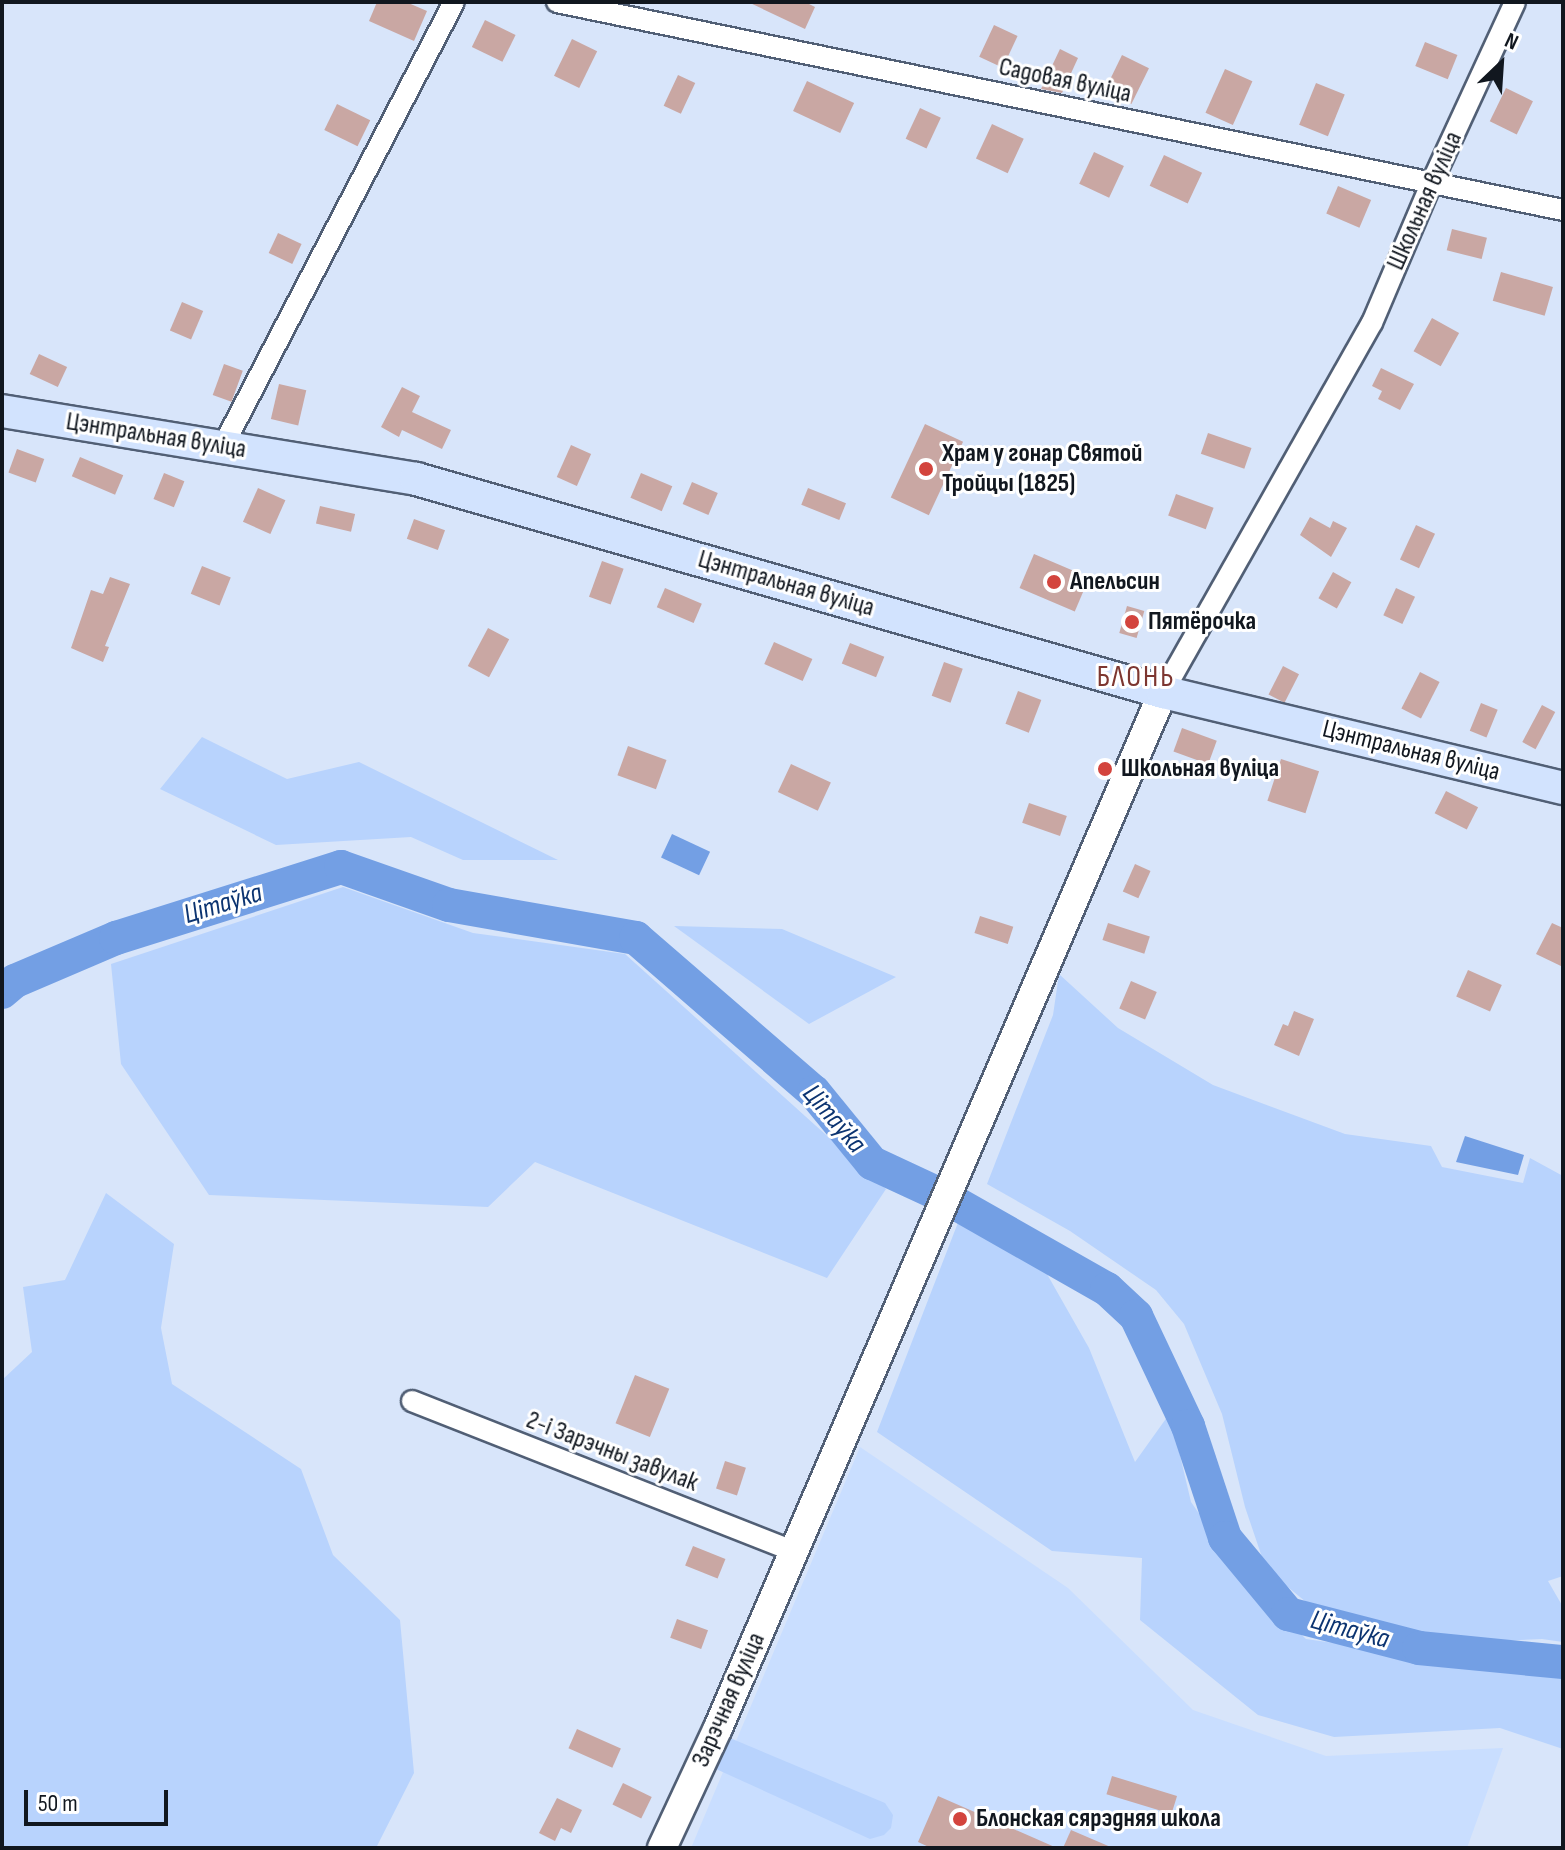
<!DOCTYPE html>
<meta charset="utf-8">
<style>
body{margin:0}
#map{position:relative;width:1565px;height:1850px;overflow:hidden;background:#d8e5fa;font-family:"Sofia Sans Condensed",sans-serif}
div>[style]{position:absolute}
.built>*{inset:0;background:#c9deff}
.green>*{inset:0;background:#b8d3fd}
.water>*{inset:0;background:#739fe4;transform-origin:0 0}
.river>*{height:34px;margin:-17px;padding:0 17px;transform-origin:17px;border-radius:17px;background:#739fe4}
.building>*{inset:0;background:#c9a7a3;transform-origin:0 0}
.roads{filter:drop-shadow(2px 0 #515f75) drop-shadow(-2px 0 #515f75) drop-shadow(0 2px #515f75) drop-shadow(0 -2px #515f75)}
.minor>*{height:20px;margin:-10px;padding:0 10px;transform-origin:10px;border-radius:10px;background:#fff}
.secondary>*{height:28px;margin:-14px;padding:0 14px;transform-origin:14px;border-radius:14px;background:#fff}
.primary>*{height:32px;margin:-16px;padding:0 16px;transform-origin:16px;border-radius:16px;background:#d2e3fe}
.dots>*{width:22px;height:22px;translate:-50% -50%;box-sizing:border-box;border:4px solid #fff;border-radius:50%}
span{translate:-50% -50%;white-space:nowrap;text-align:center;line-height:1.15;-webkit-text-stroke:6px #fff;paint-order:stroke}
.street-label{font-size:26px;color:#11171f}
.poi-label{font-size:26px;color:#11171f;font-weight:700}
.left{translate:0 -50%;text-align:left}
.water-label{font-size:28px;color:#0c3471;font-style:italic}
.quarter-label{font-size:30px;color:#7d3630;letter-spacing:2px}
.frame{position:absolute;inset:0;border:4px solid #11171f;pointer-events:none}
.north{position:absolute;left:1461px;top:24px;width:80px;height:80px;-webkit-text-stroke:6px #fff;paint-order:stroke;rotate:25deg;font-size:22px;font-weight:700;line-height:32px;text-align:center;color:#11171f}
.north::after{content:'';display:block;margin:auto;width:28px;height:36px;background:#11171f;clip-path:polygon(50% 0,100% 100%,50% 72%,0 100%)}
.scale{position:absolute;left:24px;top:1790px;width:144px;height:36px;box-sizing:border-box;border:4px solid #11171f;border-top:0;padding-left:10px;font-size:24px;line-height:28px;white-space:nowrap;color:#11171f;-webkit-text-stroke:6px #fff;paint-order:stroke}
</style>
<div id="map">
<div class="built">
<i style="clip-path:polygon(860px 1447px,1068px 1588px,1193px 1710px,1326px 1756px,1503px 1748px,1467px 1848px,691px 1848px)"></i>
</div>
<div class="green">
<i style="clip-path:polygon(202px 737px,287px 779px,359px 762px,558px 860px,463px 860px,411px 837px,276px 845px,160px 789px)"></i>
<i style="clip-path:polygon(343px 887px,473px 933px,625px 954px,886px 1189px,827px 1278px,535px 1162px,488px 1207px,209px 1195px,121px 1064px,111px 964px)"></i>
<i style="clip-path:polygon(674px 926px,782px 929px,896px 977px,809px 1024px)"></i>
<i style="clip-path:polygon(1059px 974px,1118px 1028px,1213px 1085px,1345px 1134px,1431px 1146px,1442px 1167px,1523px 1183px,1530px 1158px,1563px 1176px,1563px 1576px,1548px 1581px,1563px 1607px,1563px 1642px,1542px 1639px,1467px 1642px,1368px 1627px,1306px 1602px,1266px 1569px,1245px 1507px,1222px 1414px,1184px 1324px,1156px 1290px,1070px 1231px,987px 1184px,1053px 1015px)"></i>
<i style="clip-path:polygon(106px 1193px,174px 1244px,161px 1328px,172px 1384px,301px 1469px,333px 1555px,400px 1620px,414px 1773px,376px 1848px,2px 1848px,2px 1380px,32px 1352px,23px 1287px,65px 1280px)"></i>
<i style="clip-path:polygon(959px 1220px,1043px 1267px,1089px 1348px,1135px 1462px,1170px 1413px,1191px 1502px,1248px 1584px,1306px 1639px,1563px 1676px,1563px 1749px,1500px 1728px,1334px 1737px,1258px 1715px,1140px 1620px,1142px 1558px,1052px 1551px,877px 1432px)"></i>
<i style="clip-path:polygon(730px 1738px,885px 1803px,893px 1815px,891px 1828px,884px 1835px,870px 1839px,716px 1769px)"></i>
</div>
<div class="water">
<i style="left:672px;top:834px;width:42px;height:26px;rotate:25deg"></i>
<i style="clip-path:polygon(1465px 1136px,1524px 1155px,1518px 1175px,1456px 1162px)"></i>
</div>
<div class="river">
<i style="left:2px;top:992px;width:17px;rotate:-40deg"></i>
<i style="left:15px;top:981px;width:110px;rotate:-23.1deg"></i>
<i style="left:116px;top:938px;width:236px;rotate:-17.5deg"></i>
<i style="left:341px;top:867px;width:114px;rotate:19.4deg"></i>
<i style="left:449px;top:905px;width:190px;rotate:10deg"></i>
<i style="left:636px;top:938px;width:235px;rotate:40.9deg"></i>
<i style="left:814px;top:1092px;width:92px;rotate:50.8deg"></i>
<i style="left:872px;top:1163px;width:78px;rotate:24.9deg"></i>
<i style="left:943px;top:1196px;width:189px;rotate:29.6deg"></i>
<i style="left:1107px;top:1289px;width:40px;rotate:43deg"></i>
<i style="left:1136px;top:1316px;width:122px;rotate:64.7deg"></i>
<i style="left:1188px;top:1426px;width:118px;rotate:71.7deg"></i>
<i style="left:1225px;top:1538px;width:99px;rotate:50.3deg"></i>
<i style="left:1288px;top:1614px;width:135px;rotate:14.5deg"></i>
<i style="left:1419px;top:1648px;width:145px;rotate:5.6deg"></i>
</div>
<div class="building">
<i style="clip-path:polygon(377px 2px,406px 2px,427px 11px,414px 41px,369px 21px)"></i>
<i style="clip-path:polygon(748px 2px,805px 2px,815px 7px,805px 29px)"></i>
<i style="left:485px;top:20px;width:34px;height:30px;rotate:26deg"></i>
<i style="left:994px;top:25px;width:26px;height:35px;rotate:25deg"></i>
<i style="left:572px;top:39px;width:28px;height:41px;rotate:26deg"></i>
<i style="left:1425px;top:42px;width:35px;height:26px;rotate:22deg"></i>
<i style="clip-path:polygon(1060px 49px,1078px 58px,1062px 93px,1041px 89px)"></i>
<i style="left:1122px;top:55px;width:30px;height:40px;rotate:26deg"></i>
<i style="left:1225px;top:69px;width:30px;height:48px;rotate:24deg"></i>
<i style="left:678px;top:75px;width:19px;height:34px;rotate:25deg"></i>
<i style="left:807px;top:81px;width:52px;height:33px;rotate:25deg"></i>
<i style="left:1316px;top:83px;width:31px;height:45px;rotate:22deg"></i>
<i style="left:1506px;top:88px;width:30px;height:37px;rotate:26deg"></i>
<i style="left:337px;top:104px;width:37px;height:29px;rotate:26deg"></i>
<i style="left:920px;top:108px;width:23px;height:34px;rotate:25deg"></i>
<i style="left:992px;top:124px;width:35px;height:38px;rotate:25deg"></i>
<i style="left:1094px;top:152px;width:33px;height:35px;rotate:25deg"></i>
<i style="left:1164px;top:155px;width:42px;height:34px;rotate:25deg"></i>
<i style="left:1338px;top:186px;width:36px;height:30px;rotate:23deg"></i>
<i style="left:1452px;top:229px;width:36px;height:22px;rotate:14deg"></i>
<i style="left:278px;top:233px;width:26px;height:22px;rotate:25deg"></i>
<i style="left:1501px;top:272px;width:54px;height:30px;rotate:16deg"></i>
<i style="left:182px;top:302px;width:23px;height:31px;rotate:23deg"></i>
<i style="left:1432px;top:318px;width:31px;height:38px;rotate:29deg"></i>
<i style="left:39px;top:354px;width:31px;height:22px;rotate:25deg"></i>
<i style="left:224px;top:364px;width:20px;height:33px;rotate:20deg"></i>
<i style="clip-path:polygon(1381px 368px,1414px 384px,1400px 410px,1378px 399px,1382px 391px,1372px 386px)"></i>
<i style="left:279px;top:384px;width:28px;height:36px;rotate:13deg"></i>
<i style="clip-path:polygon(402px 387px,420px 396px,412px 412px,451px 430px,442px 449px,402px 430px,399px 437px,381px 427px)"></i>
<i style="left:925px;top:424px;width:42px;height:81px;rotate:25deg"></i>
<i style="left:1208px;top:433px;width:46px;height:22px;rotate:19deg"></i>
<i style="left:571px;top:445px;width:22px;height:35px;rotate:24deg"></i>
<i style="left:17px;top:449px;width:29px;height:25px;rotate:20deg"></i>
<i style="left:80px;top:457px;width:47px;height:21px;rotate:23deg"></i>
<i style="left:164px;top:473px;width:22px;height:28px;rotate:22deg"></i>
<i style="left:641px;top:473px;width:34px;height:27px;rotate:23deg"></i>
<i style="left:692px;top:482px;width:28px;height:24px;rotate:23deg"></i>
<i style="left:258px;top:488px;width:30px;height:37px;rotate:24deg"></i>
<i style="left:808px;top:488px;width:41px;height:18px;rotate:22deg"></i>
<i style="left:1176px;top:494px;width:40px;height:23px;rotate:20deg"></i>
<i style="left:320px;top:506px;width:36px;height:18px;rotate:13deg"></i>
<i style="clip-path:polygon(1310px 517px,1330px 528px,1333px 521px,1347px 528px,1331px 557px,1300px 535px)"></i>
<i style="left:414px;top:519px;width:33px;height:21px;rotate:20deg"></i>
<i style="left:1416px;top:525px;width:21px;height:38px;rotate:25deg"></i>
<i style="left:1034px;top:554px;width:60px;height:37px;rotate:23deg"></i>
<i style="left:602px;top:561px;width:23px;height:38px;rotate:20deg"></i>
<i style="left:202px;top:566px;width:31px;height:30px;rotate:22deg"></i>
<i style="left:1333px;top:572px;width:21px;height:30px;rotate:29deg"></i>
<i style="clip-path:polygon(110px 577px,130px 584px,105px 646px,109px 647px,103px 662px,71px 648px,91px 590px,103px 594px)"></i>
<i style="left:665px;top:588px;width:40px;height:21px;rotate:23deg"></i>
<i style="left:1396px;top:588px;width:21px;height:30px;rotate:25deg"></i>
<i style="left:1127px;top:606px;width:18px;height:28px;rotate:16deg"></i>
<i style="left:488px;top:628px;width:24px;height:43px;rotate:28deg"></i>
<i style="left:774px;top:642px;width:42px;height:24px;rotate:24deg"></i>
<i style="left:850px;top:643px;width:37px;height:22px;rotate:22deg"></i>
<i style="left:944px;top:662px;width:20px;height:36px;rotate:20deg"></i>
<i style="left:1283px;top:666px;width:18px;height:32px;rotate:27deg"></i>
<i style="left:1420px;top:672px;width:22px;height:41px;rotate:27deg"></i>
<i style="left:1018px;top:691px;width:25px;height:35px;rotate:21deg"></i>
<i style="left:1481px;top:703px;width:18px;height:30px;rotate:22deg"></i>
<i style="left:1542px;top:705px;width:15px;height:42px;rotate:28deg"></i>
<i style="left:1182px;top:728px;width:37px;height:25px;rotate:20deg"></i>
<i style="left:628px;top:746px;width:41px;height:31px;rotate:20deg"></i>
<i style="left:1281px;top:759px;width:40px;height:44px;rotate:18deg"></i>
<i style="left:791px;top:764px;width:44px;height:31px;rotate:25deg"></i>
<i style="left:1446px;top:791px;width:36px;height:25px;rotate:27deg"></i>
<i style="left:1029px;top:803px;width:40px;height:21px;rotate:19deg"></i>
<i style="left:1135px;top:864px;width:17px;height:30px;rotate:24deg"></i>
<i style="left:980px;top:916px;width:35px;height:18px;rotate:18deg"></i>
<i style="left:1108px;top:923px;width:44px;height:18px;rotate:18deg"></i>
<i style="clip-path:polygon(1552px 923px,1563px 928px,1563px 967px,1536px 954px)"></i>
<i style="left:1468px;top:970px;width:37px;height:29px;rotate:24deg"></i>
<i style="left:1131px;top:981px;width:28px;height:30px;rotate:23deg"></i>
<i style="clip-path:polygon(1294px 1011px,1314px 1019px,1299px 1056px,1274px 1045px,1283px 1024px,1288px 1026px)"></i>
<i style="left:635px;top:1375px;width:37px;height:52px;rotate:22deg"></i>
<i style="left:725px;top:1461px;width:22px;height:29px;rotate:18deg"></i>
<i style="left:693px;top:1546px;width:35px;height:21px;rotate:22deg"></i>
<i style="left:677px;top:1619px;width:33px;height:20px;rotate:20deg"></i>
<i style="left:577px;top:1729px;width:48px;height:21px;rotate:24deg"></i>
<i style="left:1112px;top:1776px;width:68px;height:19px;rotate:17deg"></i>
<i style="left:623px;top:1783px;width:32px;height:24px;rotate:26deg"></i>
<i style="clip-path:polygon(938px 1796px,1057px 1848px,931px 1848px,918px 1842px)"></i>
<i style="clip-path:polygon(557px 1798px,582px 1810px,571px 1833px,561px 1828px,555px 1841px,539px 1833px)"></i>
<i style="clip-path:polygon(1071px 1830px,1113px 1848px,1063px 1848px)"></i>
</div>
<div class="roads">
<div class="minor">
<i style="left:557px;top:2px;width:1027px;rotate:11.68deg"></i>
<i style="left:223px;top:446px;width:500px;rotate:-62.51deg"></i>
<i style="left:1163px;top:692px;width:424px;rotate:-60.5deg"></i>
<i style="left:1372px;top:323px;width:151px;rotate:-67deg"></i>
<i style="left:1431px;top:184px;width:200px;rotate:-65.2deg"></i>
<i style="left:412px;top:1401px;width:409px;rotate:21.5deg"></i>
</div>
<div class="secondary">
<i style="left:662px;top:1848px;width:132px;rotate:-65deg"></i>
<i style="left:718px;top:1728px;width:1128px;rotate:-66.75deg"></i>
</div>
<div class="primary">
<i style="left:2px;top:411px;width:420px;rotate:9.3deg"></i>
<i style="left:416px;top:479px;width:777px;rotate:15.92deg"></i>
<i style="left:1163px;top:692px;width:411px;rotate:13.5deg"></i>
</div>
</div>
<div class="dots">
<i style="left:926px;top:469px;background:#d3443d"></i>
<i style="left:1054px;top:582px;background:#d3443d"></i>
<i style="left:1132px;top:622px;background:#d3443d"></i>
<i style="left:1105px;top:769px;background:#d3443d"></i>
<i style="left:960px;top:1819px;background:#d3443d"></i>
</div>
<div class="street-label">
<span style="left:1065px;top:81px;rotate:12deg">Садовая вуліца</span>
<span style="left:1425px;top:201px;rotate:-66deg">Школьная вуліца</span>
<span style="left:156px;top:436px;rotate:9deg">Цэнтральная вуліца</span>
<span style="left:786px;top:584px;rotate:16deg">Цэнтральная вуліца</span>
<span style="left:1411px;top:751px;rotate:14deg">Цэнтральная вуліца</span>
<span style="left:612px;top:1452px;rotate:21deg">2-і Зарэчны завулак</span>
<span style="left:729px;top:1700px;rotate:-66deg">Зарэчная вуліца</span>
</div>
<div class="poi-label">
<span class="left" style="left:942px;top:469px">Храм у гонар Святой<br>Тройцы (1825)</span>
<span class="left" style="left:1070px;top:582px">Апельсин</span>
<span class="left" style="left:1148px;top:622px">Пятёрочка</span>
<span class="left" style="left:1121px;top:769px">Школьная вуліца</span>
<span class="left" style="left:976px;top:1819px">Блонская сярэдняя школа</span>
</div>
<div class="water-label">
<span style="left:223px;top:904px;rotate:-17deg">Цітаўка</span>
<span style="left:834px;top:1119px;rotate:49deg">Цітаўка</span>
<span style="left:1350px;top:1630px;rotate:15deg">Цітаўка</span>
</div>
<div class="quarter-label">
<span style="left:1136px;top:677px">БЛОНЬ</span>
</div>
<div class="frame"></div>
<div class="north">N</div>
<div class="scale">50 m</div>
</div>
